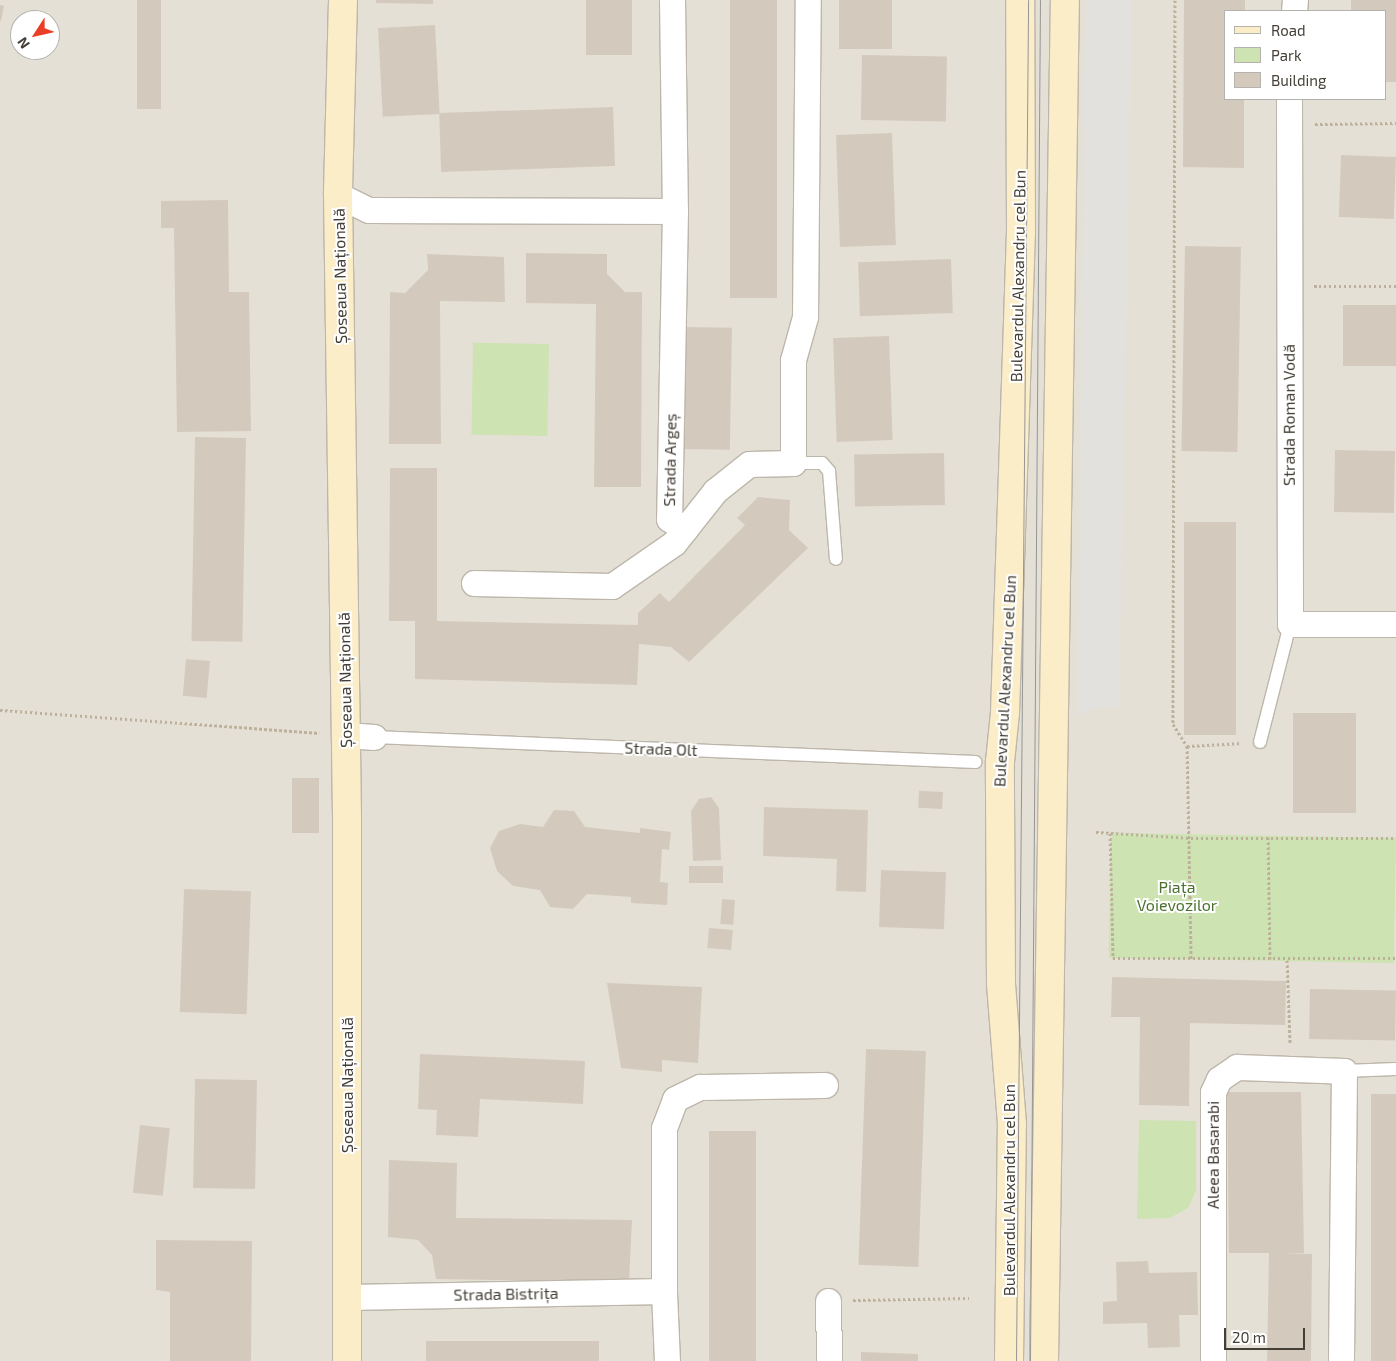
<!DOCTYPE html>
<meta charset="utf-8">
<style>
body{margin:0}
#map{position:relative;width:1396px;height:1361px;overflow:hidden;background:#f2eee7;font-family:"Exo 2",sans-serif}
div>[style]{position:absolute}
.residential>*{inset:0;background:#e5e0d5}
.green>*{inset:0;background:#cee3b2;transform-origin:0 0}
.parking>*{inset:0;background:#e3e1de}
.building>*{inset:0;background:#d3cabd;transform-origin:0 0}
.path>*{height:3px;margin-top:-1.5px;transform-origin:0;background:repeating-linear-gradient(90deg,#bdb19c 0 2.5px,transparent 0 5px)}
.roads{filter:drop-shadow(1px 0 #bdb6aa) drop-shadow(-1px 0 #bdb6aa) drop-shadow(0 1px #bdb6aa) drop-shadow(0 -1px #bdb6aa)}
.lane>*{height:12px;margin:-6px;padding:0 6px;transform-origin:6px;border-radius:6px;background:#fff}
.street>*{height:25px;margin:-12.5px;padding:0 12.5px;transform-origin:12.5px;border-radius:12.5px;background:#fff}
.secondary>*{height:28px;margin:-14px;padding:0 14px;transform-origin:14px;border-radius:14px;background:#faedc8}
.tram>*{height:1px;margin:-0.5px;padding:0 0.5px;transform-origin:0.5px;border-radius:0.5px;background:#959595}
span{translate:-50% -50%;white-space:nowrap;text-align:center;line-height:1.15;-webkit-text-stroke:4px #fff;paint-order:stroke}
.street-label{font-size:16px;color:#443f36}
.park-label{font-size:16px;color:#49722e}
.legend{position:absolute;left:1224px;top:10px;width:162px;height:90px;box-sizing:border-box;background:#fff;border:1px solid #b4b2af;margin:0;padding:6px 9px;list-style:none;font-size:15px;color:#443f36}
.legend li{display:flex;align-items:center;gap:10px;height:25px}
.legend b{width:25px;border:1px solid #b4b2af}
.north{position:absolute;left:10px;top:10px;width:50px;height:50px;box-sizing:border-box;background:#fff;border:1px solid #b4b2af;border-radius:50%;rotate:235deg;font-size:14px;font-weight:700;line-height:20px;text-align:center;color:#443f36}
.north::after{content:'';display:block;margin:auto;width:18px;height:22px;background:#ea3f26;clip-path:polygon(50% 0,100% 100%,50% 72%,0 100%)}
.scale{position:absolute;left:1224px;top:1328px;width:81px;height:22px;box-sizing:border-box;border:2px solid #443f36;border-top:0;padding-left:6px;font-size:15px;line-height:18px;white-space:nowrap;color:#443f36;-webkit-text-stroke:4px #fff;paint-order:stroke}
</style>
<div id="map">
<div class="residential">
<i style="clip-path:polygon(evenodd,0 0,1396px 0,1396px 1361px,0 1361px,0 0,1225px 11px,1385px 11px,1385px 99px,1225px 99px,1225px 11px,0 0,20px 20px,50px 20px,50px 50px,20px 50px,20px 20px)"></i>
</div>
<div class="green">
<i style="left:549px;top:344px;width:92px;height:76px;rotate:91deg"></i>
<i style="left:1111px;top:833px;width:285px;height:125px;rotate:1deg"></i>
<i style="clip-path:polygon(1139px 1120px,1196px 1121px,1196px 1191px,1188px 1208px,1170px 1218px,1137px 1219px)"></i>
</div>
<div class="parking">
<i style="clip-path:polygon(1085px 0,1132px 0,1119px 707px,1095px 708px,1077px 716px)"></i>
</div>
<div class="building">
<i style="left:137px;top:0;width:24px;height:109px"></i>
<i style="clip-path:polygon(376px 0,433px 0,433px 4px,376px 3px)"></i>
<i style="left:586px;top:0;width:46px;height:55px"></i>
<i style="left:730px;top:0;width:47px;height:298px"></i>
<i style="left:839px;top:0;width:53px;height:49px"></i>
<i style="clip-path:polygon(1184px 0,1245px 0,1245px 11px,1225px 11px,1225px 99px,1244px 99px,1244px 168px,1183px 167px)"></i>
<i style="clip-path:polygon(1351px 0,1396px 0,1396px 82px,1385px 82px,1385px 11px,1351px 11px)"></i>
<i style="clip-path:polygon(0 5px,4px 6px,1px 21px,0 21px)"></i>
<i style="left:435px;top:25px;width:89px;height:57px;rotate:87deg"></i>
<i style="left:862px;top:55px;width:85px;height:65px;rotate:1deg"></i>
<i style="left:613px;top:107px;width:59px;height:174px;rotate:88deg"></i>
<i style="left:892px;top:133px;width:112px;height:56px;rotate:88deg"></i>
<i style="left:1341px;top:155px;width:55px;height:62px;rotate:2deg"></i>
<i style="clip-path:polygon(228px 200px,229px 292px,249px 292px,251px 431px,177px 432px,174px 228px,161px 228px,161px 201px)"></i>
<i style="left:1185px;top:246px;width:56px;height:205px;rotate:1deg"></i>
<i style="clip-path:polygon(526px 253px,607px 254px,607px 274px,625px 292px,642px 292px,641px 487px,594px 487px,596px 304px,526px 303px)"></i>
<i style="clip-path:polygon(427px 254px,504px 257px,505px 302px,440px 301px,441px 444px,389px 444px,390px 292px,405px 293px,428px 270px)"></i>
<i style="left:951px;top:259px;width:54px;height:93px;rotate:88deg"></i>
<i style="left:1343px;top:305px;width:53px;height:61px"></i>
<i style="left:682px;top:327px;width:50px;height:122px;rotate:1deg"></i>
<i style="left:889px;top:336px;width:104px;height:56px;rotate:88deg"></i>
<i style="left:195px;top:437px;width:51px;height:204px;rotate:1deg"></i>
<i style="left:1335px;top:450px;width:60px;height:62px;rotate:1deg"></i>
<i style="left:944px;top:453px;width:52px;height:90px;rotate:89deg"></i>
<i style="clip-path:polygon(390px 468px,437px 468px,437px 621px,638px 625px,638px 613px,660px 593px,669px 602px,745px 525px,737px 518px,758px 497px,790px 500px,789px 530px,808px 548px,689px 662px,671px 647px,639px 644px,637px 685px,415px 679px,415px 621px,389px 621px)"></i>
<i style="left:1184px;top:522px;width:52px;height:213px"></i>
<i style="left:186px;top:659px;width:24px;height:37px;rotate:5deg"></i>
<i style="left:1293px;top:713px;width:63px;height:100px"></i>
<i style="left:292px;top:778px;width:27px;height:55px"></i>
<i style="left:943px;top:792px;width:17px;height:24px;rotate:93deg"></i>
<i style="clip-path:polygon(711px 797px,719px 808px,721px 860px,693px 861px,691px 811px,699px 799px)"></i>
<i style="clip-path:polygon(764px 807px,868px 810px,866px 892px,836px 891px,837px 859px,763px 856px)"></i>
<i style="clip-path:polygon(554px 810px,574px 811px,585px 827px,640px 833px,640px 828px,671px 832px,669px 850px,662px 849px,660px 882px,668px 883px,667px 905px,631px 903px,631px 897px,587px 894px,573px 909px,550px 907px,540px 890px,513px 886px,497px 871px,490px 848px,499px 831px,520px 824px,543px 827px)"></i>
<i style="left:689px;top:866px;width:34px;height:17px"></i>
<i style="left:881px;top:870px;width:65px;height:57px;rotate:2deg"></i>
<i style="left:184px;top:889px;width:67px;height:123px;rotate:2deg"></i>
<i style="left:722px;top:899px;width:13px;height:25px;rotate:4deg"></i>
<i style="left:709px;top:928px;width:24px;height:20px;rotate:5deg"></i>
<i style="clip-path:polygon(1112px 977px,1286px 981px,1285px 1025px,1190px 1023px,1189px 1106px,1139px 1105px,1140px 1017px,1111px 1017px)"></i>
<i style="clip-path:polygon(607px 983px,702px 987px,698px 1063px,662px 1060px,662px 1072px,621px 1068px)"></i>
<i style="left:1310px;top:989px;width:86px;height:50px;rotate:1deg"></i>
<i style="left:866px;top:1049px;width:60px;height:216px;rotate:2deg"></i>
<i style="clip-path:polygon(420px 1054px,585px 1061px,583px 1104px,480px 1099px,478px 1137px,436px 1135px,437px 1110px,418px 1109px)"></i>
<i style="left:195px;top:1079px;width:62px;height:109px;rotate:1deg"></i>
<i style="clip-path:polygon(1227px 1092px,1301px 1092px,1304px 1253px,1283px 1253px,1312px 1254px,1311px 1361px,1267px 1361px,1269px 1253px,1229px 1253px)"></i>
<i style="left:1371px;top:1094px;width:25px;height:267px"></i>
<i style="left:140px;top:1125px;width:30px;height:68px;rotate:6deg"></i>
<i style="left:709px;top:1131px;width:47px;height:230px"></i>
<i style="clip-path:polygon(389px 1160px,457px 1163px,456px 1218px,632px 1220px,629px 1282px,436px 1279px,432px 1255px,418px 1240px,388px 1237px)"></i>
<i style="clip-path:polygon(156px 1240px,252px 1241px,251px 1361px,170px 1361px,170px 1292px,156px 1290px)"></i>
<i style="clip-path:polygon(1148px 1261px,1149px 1273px,1197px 1272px,1198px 1315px,1179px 1315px,1180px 1347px,1148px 1348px,1147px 1323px,1103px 1324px,1103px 1302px,1117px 1301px,1116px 1262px)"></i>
<i style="left:426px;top:1341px;width:173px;height:20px"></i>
<i style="clip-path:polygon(861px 1352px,918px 1354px,918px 1361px,861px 1361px)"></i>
</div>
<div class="path">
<i style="left:1175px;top:0;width:724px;rotate:90.16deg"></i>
<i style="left:1173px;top:724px;width:26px;rotate:58deg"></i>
<i style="left:1187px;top:746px;width:213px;rotate:88.9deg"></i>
<i style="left:1315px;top:124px;width:81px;rotate:-0.7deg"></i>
<i style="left:1314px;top:286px;width:82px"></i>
<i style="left:0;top:710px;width:320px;rotate:4.1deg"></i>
<i style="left:1187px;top:746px;width:55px;rotate:-3.1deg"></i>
<i style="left:1096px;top:832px;width:95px;rotate:3.6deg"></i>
<i style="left:1191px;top:838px;width:205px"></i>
<i style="left:1110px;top:833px;width:125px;rotate:88.6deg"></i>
<i style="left:1113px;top:958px;width:283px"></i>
<i style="left:1268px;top:837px;width:122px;rotate:89.1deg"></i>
<i style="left:1287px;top:960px;width:83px;rotate:87.9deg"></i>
<i style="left:853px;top:1300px;width:116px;rotate:-1deg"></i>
</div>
<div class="roads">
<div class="lane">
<i style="left:793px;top:463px;width:29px"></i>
<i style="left:822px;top:463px;width:11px;rotate:49deg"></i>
<i style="left:829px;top:471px;width:88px;rotate:85.5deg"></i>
<i style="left:374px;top:737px;width:602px;rotate:2.38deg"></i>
<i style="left:1260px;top:742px;width:122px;rotate:-75.7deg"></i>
<i style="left:1344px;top:1071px;width:52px;rotate:-2.2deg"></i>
</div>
<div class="street">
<i style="left:672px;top:0;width:211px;rotate:89.2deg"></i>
<i style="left:675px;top:211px;width:308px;rotate:91.1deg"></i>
<i style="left:669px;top:519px;width:19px;rotate:32deg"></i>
<i style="left:1294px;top:11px;width:11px;rotate:-85deg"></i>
<i style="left:1289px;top:99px;width:525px;rotate:89.89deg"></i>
<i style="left:1290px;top:624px;width:106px"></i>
<i style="left:338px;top:195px;width:34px;rotate:26deg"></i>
<i style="left:369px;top:210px;width:306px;rotate:0.2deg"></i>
<i style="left:474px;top:583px;width:138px;rotate:1.2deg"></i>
<i style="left:612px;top:586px;width:75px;rotate:-34.7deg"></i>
<i style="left:674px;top:543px;width:66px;rotate:-51.7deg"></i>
<i style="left:715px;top:491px;width:43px;rotate:-38.5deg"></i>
<i style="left:749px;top:464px;width:44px;rotate:-1.3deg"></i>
<i style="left:793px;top:463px;width:103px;rotate:-90deg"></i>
<i style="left:793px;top:360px;width:45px;rotate:-74.4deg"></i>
<i style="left:805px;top:317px;width:317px;rotate:-89.5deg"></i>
<i style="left:346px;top:735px;width:28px;rotate:4deg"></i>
<i style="left:347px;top:1297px;width:317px;rotate:-1.1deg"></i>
<i style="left:828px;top:1301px;width:60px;rotate:89deg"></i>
<i style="left:667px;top:1361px;width:70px;rotate:-92.5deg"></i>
<i style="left:664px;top:1291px;width:163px;rotate:-90deg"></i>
<i style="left:664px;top:1128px;width:31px;rotate:-69deg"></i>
<i style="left:675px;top:1099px;width:28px;rotate:-26deg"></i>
<i style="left:700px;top:1087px;width:125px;rotate:-0.9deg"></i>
<i style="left:1213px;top:1361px;width:269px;rotate:-90deg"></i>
<i style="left:1213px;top:1092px;width:14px;rotate:-65deg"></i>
<i style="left:1219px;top:1079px;width:22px;rotate:-34deg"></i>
<i style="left:1237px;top:1067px;width:107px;rotate:2.1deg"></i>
<i style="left:1344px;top:1071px;width:290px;rotate:90.6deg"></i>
</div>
<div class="secondary">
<i style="left:343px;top:0;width:195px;rotate:91.5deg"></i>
<i style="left:338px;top:195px;width:625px;rotate:89.17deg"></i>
<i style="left:347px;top:820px;width:541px;rotate:90deg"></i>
<i style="left:1009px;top:1361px;width:237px;rotate:-89.3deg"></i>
<i style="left:1012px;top:1124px;width:140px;rotate:-94.5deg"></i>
<i style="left:1001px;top:984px;width:222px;rotate:-90.3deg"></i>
<i style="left:1000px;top:762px;width:49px;rotate:-84.2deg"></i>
<i style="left:1005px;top:713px;width:480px;rotate:-88.1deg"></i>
<i style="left:1021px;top:233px;width:233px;rotate:-90.2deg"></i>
<i style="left:1044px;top:1361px;width:1361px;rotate:-89.12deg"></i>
</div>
</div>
<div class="tram">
<i style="left:1016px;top:1361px;width:1361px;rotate:-89.49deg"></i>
<i style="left:1030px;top:1361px;width:1361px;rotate:-89.58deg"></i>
</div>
<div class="street-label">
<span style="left:340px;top:276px;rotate:-91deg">Șoseaua Națională</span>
<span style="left:1018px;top:276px;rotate:-89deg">Bulevardul Alexandru cel Bun</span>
<span style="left:1289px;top:415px;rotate:-90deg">Strada Roman Vodă</span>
<span style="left:670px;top:460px;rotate:-89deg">Strada Argeș</span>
<span style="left:345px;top:680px;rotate:-91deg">Șoseaua Națională</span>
<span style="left:1005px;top:681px;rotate:-87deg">Bulevardul Alexandru cel Bun</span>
<span style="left:661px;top:749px;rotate:2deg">Strada Olt</span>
<span style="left:347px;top:1085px;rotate:-90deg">Șoseaua Națională</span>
<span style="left:1213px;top:1155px;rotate:-90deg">Aleea Basarabi</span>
<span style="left:1009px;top:1190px;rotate:-90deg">Bulevardul Alexandru cel Bun</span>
<span style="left:506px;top:1294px;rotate:-1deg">Strada Bistrița</span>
</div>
<div class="park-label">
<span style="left:1177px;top:896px">Piața<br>Voievozilor</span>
</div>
<ul class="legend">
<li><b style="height:6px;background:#faedc8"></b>Road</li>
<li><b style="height:14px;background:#cee3b2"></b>Park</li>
<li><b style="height:14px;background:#d3cabd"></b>Building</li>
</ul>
<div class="north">N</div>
<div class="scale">20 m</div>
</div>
